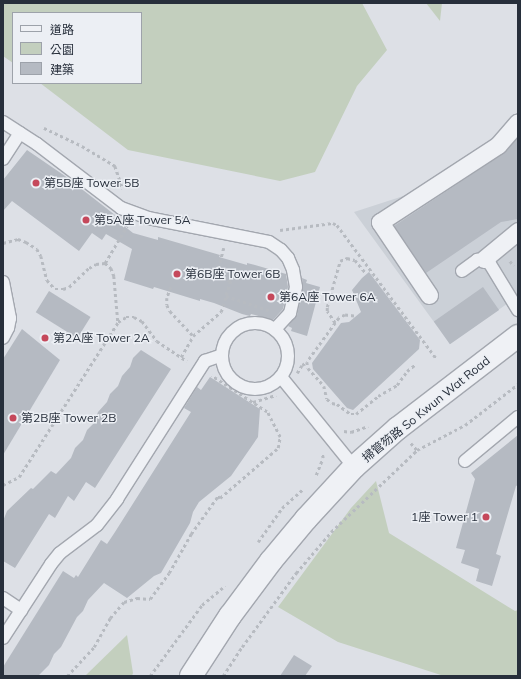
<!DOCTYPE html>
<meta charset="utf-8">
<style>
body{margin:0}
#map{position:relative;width:521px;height:679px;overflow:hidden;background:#dde0e6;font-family:Mulish,"Noto Sans TC",sans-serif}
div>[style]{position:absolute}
.built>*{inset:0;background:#cbd0d7}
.green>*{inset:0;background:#c3cfbe}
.building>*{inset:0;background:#b5bac2;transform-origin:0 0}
.path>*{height:2.5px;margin-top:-1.25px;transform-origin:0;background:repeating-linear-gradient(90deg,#b7bbc1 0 3px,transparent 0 6px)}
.roads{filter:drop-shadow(1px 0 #a3a7af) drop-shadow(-1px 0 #a3a7af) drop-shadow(0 1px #a3a7af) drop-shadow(0 -1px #a3a7af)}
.service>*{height:12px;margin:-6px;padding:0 6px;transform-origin:6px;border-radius:6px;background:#eff1f5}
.service>.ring{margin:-6px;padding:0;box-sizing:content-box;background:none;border:12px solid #eff1f5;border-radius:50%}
.pedestrian>*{height:17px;margin:-8.5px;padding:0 8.5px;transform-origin:8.5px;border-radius:8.5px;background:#eff1f5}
.tertiary>*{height:22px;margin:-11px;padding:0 11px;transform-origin:11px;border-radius:11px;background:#eff1f5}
.dots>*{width:11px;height:11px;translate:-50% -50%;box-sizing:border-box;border:2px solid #eceff4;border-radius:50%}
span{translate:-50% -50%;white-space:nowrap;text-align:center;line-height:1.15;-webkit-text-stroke:3px #eceff4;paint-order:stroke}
.poi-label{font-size:12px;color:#272f3b}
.left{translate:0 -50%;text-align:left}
.right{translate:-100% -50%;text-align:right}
.street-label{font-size:12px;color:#272f3b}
.frame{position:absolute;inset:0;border:4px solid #272f3b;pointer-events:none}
.legend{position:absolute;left:12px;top:12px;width:130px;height:72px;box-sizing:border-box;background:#eceff4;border:1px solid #9da2aa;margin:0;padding:5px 7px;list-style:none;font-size:12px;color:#272f3b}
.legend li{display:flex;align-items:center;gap:8px;height:20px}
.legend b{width:20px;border:1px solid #9da2aa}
</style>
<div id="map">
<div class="built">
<i style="clip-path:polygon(518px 112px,518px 296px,450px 344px,354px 212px,425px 189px,489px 145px)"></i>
</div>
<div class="green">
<i style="clip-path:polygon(3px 3px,362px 3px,387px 50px,357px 86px,315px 172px,280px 181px,128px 150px,40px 83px,141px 83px,141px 13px,13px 13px,13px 63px,3px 56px)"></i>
<i style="clip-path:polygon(426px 3px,442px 3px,440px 21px)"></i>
<i style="clip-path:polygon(376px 481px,389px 533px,515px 611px,518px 610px,518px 676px,444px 676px,338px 642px,278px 607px,351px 508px)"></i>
<i style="clip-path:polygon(127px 635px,133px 673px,132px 676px,85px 676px)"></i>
</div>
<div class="building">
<i style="clip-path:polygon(518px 137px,518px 219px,501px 222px,426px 273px,394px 226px,504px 153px)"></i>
<i style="clip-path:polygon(27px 150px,65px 176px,115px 215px,113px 217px,133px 233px,158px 240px,158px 237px,220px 255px,219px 257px,247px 265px,247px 263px,255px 265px,286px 274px,288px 287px,283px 309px,273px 320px,251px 314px,250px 316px,242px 314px,214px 303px,200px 299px,200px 301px,154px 287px,153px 289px,124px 280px,132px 249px,106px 234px,102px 240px,92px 233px,79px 251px,12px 201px,3px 211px,3px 180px)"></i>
<i style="clip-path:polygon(369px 272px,420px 340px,419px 349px,353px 410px,347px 408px,313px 369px,312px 363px,341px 323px,349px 322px,361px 312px,352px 290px,362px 278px)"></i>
<i style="clip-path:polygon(302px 278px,307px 280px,306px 283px,320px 287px,307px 336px,291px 331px,292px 328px,288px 326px,297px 315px,303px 288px)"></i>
<i style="left:483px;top:287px;width:28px;height:60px;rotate:55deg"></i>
<i style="left:49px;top:291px;width:49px;height:25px;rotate:32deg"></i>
<i style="clip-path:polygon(22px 329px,60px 360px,3px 455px,3px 359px)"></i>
<i style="clip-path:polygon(141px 350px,171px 369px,95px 488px,86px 482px,74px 501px,68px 496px,55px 518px,49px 514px,15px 568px,3px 561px,3px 521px,7px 511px,31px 488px,33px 489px,51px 471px,56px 474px,71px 458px,75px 448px,83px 440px,87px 430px,94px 423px,98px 412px,107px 402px,110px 394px,118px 386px,122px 376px,130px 367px,133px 358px)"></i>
<i style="clip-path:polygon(210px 377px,260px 409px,258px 437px,231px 476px,199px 502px,193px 512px,190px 523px,161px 573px,154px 576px,127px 598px,104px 583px,88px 600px,83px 611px,77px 617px,61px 647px,54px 654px,49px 665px,38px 676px,3px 676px,3px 667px,63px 571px,74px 578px,76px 575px,78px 577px,101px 540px,107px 544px,115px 532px,191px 412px,184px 408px,197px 387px,201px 390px)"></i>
<i style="clip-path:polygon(518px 435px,518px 485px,516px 486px,496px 554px,501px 556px,492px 586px,476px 581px,479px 569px,461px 563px,465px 550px,456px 548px,475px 479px,471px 473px)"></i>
<i style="clip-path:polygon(294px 655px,312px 666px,305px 676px,280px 676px)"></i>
</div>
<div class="path">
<i style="left:44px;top:128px;width:42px;rotate:25.3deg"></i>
<i style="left:82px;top:146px;width:39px;rotate:31deg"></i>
<i style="left:115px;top:166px;width:24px;rotate:71deg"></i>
<i style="left:280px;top:230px;width:53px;rotate:-7.5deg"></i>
<i style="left:333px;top:223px;width:4px;rotate:27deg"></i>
<i style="left:337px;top:225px;width:167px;rotate:53.3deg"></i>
<i style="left:3px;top:243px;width:16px;rotate:-15deg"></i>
<i style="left:18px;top:239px;width:9px;rotate:21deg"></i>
<i style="left:26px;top:242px;width:13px;rotate:32deg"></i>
<i style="left:37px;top:249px;width:8px;rotate:60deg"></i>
<i style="left:41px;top:256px;width:25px;rotate:76deg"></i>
<i style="left:47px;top:280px;width:12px;rotate:48deg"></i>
<i style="left:55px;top:289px;width:8px"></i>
<i style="left:63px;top:289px;width:6px;rotate:-18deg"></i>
<i style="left:69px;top:287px;width:28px;rotate:-44deg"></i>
<i style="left:89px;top:268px;width:8px;rotate:-30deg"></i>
<i style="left:96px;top:264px;width:9px;rotate:-6deg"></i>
<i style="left:105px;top:263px;width:8px;rotate:40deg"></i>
<i style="left:111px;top:268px;width:9px;rotate:69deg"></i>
<i style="left:114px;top:276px;width:46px;rotate:85deg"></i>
<i style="left:224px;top:248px;width:30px;rotate:105deg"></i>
<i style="left:216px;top:277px;width:16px;rotate:15deg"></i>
<i style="left:231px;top:281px;width:16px;rotate:108deg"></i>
<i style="left:510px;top:261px;width:6px;rotate:51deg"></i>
<i style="left:105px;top:263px;width:43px;rotate:-59.3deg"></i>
<i style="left:171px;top:287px;width:12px;rotate:110deg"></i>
<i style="left:167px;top:298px;width:7px;rotate:90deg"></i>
<i style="left:167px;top:305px;width:7px;rotate:63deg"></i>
<i style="left:170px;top:311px;width:34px;rotate:47deg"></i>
<i style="left:354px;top:316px;width:9px;rotate:-174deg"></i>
<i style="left:345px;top:315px;width:7px;rotate:153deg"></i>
<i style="left:339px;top:318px;width:54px;rotate:126deg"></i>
<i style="left:307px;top:362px;width:6px;rotate:81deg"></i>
<i style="left:308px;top:368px;width:24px;rotate:48deg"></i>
<i style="left:324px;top:386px;width:13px;rotate:77deg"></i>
<i style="left:327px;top:399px;width:6px;rotate:39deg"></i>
<i style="left:332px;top:403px;width:5px;rotate:11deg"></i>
<i style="left:337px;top:404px;width:17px;rotate:36deg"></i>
<i style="left:351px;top:414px;width:5px"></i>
<i style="left:356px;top:414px;width:28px;rotate:-39deg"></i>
<i style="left:378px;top:396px;width:22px;rotate:-30deg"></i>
<i style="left:397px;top:385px;width:17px;rotate:-54deg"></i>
<i style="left:407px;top:371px;width:11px;rotate:-38deg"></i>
<i style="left:335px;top:323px;width:14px;rotate:-124deg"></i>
<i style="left:327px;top:311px;width:4px;rotate:-90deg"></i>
<i style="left:327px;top:307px;width:48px;rotate:-74.2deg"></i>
<i style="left:340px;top:261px;width:8px;rotate:-23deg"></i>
<i style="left:347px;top:258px;width:8px;rotate:14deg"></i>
<i style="left:355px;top:260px;width:17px;rotate:50deg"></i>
<i style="left:181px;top:357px;width:24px;rotate:-60deg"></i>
<i style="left:193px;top:336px;width:37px;rotate:-41deg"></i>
<i style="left:221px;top:312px;width:17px;rotate:-73deg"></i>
<i style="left:226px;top:296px;width:47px;rotate:18.4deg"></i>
<i style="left:297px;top:373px;width:9px;rotate:-58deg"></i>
<i style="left:302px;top:365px;width:6px;rotate:-31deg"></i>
<i style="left:253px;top:402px;width:24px;rotate:-17deg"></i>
<i style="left:344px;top:431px;width:7px;rotate:8deg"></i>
<i style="left:351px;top:432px;width:18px;rotate:-19deg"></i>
<i style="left:411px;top:443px;width:9px;rotate:49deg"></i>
<i style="left:316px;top:475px;width:18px;rotate:-68deg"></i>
<i style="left:323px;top:458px;width:4px;rotate:-104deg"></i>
<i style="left:3px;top:485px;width:18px;rotate:-27deg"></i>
<i style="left:19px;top:477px;width:184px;rotate:-57.4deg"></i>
<i style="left:118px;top:322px;width:9px;rotate:-32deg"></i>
<i style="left:126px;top:317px;width:8px"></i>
<i style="left:134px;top:317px;width:9px;rotate:27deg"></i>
<i style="left:142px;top:321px;width:25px;rotate:53deg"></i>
<i style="left:157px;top:341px;width:36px;rotate:34deg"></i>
<i style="left:258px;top:542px;width:42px;rotate:-54.8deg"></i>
<i style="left:282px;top:508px;width:27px;rotate:-42deg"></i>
<i style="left:67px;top:676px;width:40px;rotate:-47deg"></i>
<i style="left:94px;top:647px;width:33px;rotate:-61deg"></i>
<i style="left:110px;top:618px;width:21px;rotate:-49deg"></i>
<i style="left:124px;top:602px;width:14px;rotate:-17deg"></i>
<i style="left:137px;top:598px;width:13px;rotate:4deg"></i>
<i style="left:150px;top:599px;width:32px;rotate:-54deg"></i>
<i style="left:169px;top:573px;width:45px;rotate:-60.6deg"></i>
<i style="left:191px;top:534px;width:47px;rotate:-54.6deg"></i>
<i style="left:218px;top:496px;width:3px;rotate:45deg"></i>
<i style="left:220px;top:498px;width:77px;rotate:-40.8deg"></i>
<i style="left:278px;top:448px;width:11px;rotate:-80deg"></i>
<i style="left:280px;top:437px;width:28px;rotate:-117deg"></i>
<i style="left:267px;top:412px;width:66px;rotate:-146.8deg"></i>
<i style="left:150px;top:676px;width:88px;rotate:-53.8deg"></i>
<i style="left:202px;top:605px;width:30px;rotate:-40deg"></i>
<i style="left:223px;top:676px;width:35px;rotate:-57deg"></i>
<i style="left:242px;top:647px;width:92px;rotate:-53.9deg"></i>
<i style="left:296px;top:573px;width:54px;rotate:-49.5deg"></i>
<i style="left:331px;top:532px;width:119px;rotate:-43.6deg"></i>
<i style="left:417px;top:450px;width:54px;rotate:-27.5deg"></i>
<i style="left:465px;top:425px;width:67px;rotate:-37.7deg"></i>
</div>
<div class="roads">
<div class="service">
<i style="left:3px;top:122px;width:40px;rotate:32.9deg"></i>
<i style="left:37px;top:144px;width:106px;rotate:37.3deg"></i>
<i style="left:121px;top:208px;width:29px;rotate:20deg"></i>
<i style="left:148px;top:218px;width:123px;rotate:11.2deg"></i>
<i style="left:269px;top:242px;width:14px;rotate:34deg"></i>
<i style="left:281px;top:250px;width:11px;rotate:49deg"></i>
<i style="left:288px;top:258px;width:13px;rotate:67deg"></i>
<i style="left:293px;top:270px;width:17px;rotate:80deg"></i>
<i style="left:296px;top:287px;width:27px;rotate:103deg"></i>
<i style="left:290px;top:313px;width:22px;rotate:133deg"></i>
<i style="left:3px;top:159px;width:31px;rotate:-57deg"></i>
<i style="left:462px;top:271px;width:19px;rotate:-36deg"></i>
<i style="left:477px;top:260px;width:7px;rotate:-8deg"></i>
<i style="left:484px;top:259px;width:8px;rotate:40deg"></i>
<i style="left:490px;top:264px;width:54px;rotate:58.7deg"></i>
<i style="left:3px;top:282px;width:37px;rotate:79deg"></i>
<i style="left:10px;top:318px;width:10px;rotate:101deg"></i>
<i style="left:8px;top:328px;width:11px;rotate:117deg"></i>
<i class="ring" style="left:222px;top:323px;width:54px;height:54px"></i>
<i style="left:281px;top:377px;width:116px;rotate:51deg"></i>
<i style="left:465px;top:461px;width:69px;rotate:-39.7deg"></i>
<i style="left:3px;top:598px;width:22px;rotate:34deg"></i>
<i style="left:3px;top:638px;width:88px;rotate:-57deg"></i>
<i style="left:51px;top:564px;width:14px;rotate:-51deg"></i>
<i style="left:60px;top:553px;width:46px;rotate:-37.1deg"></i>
<i style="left:97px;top:525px;width:33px;rotate:-52deg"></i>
<i style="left:117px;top:499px;width:164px;rotate:-57.5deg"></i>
<i style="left:205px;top:361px;width:18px;rotate:-19deg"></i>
</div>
<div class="pedestrian">
<i style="left:484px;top:259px;width:44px;rotate:-39.5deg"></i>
<i style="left:429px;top:295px;width:88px;rotate:-123.9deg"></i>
<i style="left:380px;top:222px;width:141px;rotate:-33.1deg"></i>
<i style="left:498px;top:145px;width:30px;rotate:-49deg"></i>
</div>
<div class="tertiary">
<i style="left:191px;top:676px;width:72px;rotate:-57deg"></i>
<i style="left:230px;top:616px;width:69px;rotate:-53.3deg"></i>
<i style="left:271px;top:561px;width:55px;rotate:-50.2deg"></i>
<i style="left:306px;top:519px;width:71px;rotate:-47.3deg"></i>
<i style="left:354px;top:467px;width:59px;rotate:-41.6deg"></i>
<i style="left:398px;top:428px;width:151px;rotate:-37.5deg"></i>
</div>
</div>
<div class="dots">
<i style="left:36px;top:183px;background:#c5485b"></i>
<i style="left:86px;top:220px;background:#c5485b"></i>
<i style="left:177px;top:274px;background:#c5485b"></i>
<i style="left:271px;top:297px;background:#c5485b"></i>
<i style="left:45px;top:338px;background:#c5485b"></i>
<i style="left:13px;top:418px;background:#c5485b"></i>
<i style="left:486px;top:517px;background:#c5485b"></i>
</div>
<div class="poi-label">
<span class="left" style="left:44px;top:183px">第5B座 Tower 5B</span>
<span class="left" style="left:94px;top:220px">第5A座 Tower 5A</span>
<span class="left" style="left:185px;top:274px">第6B座 Tower 6B</span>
<span class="left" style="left:279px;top:297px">第6A座 Tower 6A</span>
<span class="left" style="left:53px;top:338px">第2A座 Tower 2A</span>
<span class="left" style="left:21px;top:418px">第2B座 Tower 2B</span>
<span class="right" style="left:478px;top:517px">1座 Tower 1</span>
</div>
<div class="street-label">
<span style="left:426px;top:409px;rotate:-39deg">掃管笏路 So Kwun Wat Road</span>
</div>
<div class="frame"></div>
<ul class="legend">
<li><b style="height:5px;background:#eff1f5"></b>道路</li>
<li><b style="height:11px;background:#c3cfbe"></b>公園</li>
<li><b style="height:11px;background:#b5bac2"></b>建築</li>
</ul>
</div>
